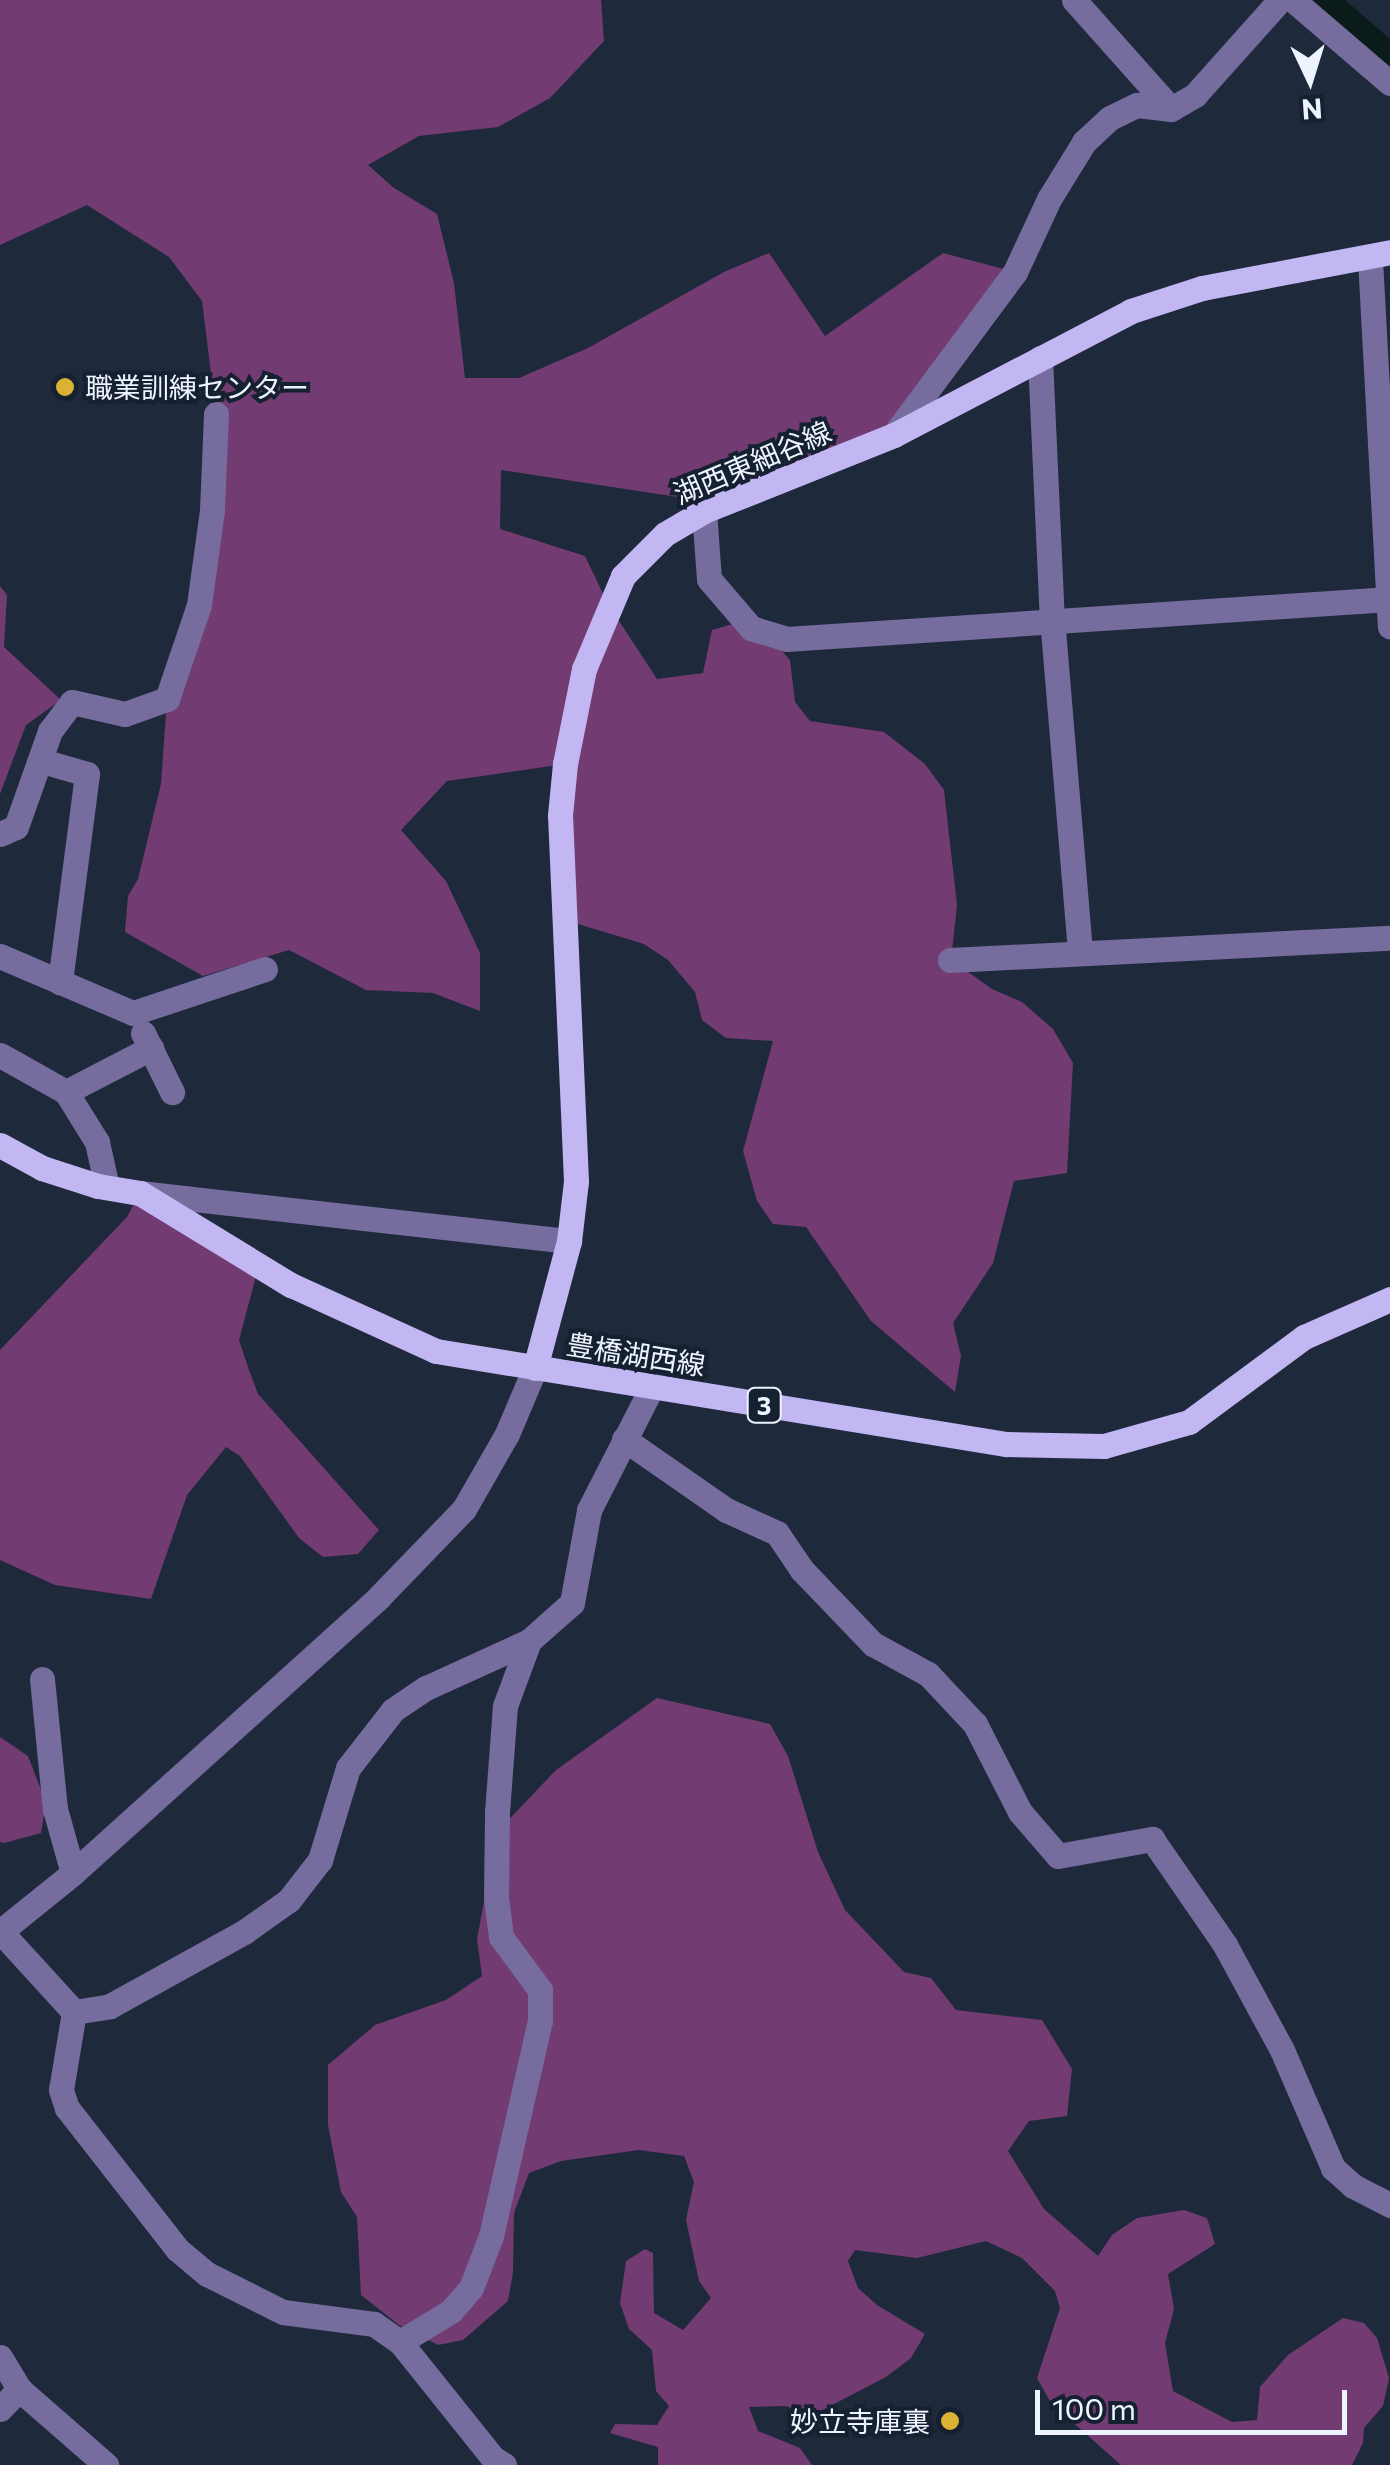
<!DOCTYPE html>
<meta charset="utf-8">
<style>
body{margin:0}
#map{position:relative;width:1390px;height:2465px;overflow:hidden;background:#1e293c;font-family:Commissioner,"Noto Sans JP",sans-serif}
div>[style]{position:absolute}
.forest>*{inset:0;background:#723b72}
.river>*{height:38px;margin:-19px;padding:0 19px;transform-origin:19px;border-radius:19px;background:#0b1b1a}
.minor>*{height:25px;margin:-12.5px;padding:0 12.5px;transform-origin:12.5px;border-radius:12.5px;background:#766c9d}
.major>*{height:25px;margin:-12.5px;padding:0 12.5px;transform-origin:12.5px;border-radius:12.5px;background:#c2b6f3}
.dots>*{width:28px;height:28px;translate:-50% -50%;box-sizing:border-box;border:5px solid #152031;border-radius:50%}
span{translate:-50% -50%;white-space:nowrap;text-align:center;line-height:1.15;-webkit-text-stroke:8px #152031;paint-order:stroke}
.shield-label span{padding:2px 8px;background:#152031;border:2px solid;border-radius:8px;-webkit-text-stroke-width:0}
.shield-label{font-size:25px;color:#eef4fe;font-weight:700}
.poi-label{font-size:28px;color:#eef4fe}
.left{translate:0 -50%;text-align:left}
.right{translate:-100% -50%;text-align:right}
.street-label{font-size:28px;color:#eef4fe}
.north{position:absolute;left:1260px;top:30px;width:100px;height:100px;-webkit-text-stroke:8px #152031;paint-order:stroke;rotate:176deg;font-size:28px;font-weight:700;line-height:40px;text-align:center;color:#eef4fe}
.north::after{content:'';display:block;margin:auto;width:35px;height:45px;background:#eef4fe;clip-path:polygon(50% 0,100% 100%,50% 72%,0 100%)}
.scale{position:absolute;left:1035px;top:2390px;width:312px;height:45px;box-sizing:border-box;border:5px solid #eef4fe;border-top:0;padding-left:12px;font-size:30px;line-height:35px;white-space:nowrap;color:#eef4fe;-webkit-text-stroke:8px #152031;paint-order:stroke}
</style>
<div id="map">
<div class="forest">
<i style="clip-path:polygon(0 0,601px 0,604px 41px,550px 98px,498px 127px,419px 136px,368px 165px,394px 188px,437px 214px,454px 283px,465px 378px,519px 378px,588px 348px,724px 272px,769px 253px,825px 336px,943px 253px,1015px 272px,894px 435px,723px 504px,501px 470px,500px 529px,585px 556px,608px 604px,657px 679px,703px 673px,712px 630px,753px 618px,790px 660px,795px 702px,810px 721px,884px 732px,925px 764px,944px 790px,957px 905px,951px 960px,992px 989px,1022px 1002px,1053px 1029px,1073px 1063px,1067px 1173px,1014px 1181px,993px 1263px,953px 1323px,961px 1356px,955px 1392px,871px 1321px,806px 1227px,773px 1224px,757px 1201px,743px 1151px,773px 1041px,726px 1038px,702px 1020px,695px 992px,668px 960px,644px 944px,565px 920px,565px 764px,447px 781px,401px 830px,446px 881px,480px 953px,480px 1011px,433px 993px,366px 990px,289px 950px,203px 976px,125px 932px,128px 896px,138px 879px,161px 784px,167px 699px,186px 647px,216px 414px,202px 301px,169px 257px,87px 205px,0 245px)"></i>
<i style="clip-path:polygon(0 586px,7px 595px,4px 647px,61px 700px,26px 725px,0 794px)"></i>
<i style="clip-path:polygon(140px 1193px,259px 1265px,239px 1340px,249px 1370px,258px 1394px,379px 1530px,358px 1554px,323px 1557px,299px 1538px,240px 1456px,226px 1447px,187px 1495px,151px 1599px,55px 1585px,0 1560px,0 1350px,127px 1217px)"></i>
<i style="clip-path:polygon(657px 1698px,770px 1724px,788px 1756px,818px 1852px,845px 1910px,904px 1972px,931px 1978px,956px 2010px,1042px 2020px,1072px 2069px,1067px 2116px,1029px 2121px,1008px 2151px,1044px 2209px,1098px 2256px,1112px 2235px,1137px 2218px,1184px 2210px,1207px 2218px,1215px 2244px,1168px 2274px,1174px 2309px,1165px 2343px,1173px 2391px,1232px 2422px,1257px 2420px,1260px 2387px,1288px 2355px,1343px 2318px,1364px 2323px,1377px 2338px,1389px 2378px,1383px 2406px,1364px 2428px,1363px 2443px,1352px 2465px,1121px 2465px,1051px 2403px,1037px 2378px,1060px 2308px,1055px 2291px,1022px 2258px,986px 2241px,917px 2258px,855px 2250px,848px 2261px,858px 2288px,877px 2305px,925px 2334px,911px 2358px,886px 2377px,811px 2416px,786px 2406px,749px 2407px,758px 2431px,800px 2448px,812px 2465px,658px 2465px,658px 2447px,610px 2433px,615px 2424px,657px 2425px,669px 2406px,656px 2391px,652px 2350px,629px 2329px,620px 2303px,626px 2261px,645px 2249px,653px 2253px,654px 2313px,683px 2330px,711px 2298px,699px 2281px,686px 2220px,694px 2182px,684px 2156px,639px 2150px,561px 2161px,529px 2173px,514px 2213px,513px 2272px,508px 2301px,463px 2340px,438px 2345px,399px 2325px,361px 2295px,357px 2217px,341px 2192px,328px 2125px,328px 2065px,375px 2025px,446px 2000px,482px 1976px,477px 1939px,497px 1832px,556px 1770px)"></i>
<i style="clip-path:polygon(0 1737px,28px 1756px,46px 1803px,41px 1833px,4px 1843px,0 1842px)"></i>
</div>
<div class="river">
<i style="left:1316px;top:0;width:98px;rotate:40.9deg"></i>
</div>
<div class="minor">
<i style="left:1074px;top:0;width:146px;rotate:48.3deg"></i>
<i style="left:1293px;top:0;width:128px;rotate:40.6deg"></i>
<i style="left:1370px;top:259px;width:368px;rotate:86.9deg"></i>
<i style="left:1040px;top:358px;width:260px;rotate:87.4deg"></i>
<i style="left:1052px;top:618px;width:335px;rotate:85.2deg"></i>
<i style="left:894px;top:435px;width:203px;rotate:-53.4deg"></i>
<i style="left:1015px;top:272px;width:81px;rotate:-65deg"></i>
<i style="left:1049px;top:199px;width:67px;rotate:-58.4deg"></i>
<i style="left:1084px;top:142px;width:35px;rotate:-43deg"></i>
<i style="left:1110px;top:118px;width:30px;rotate:-26deg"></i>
<i style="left:1137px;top:105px;width:34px;rotate:7deg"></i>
<i style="left:1171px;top:109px;width:28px;rotate:-30deg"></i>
<i style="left:1195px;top:95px;width:127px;rotate:-48.2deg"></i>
<i style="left:704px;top:511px;width:68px;rotate:85.8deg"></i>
<i style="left:709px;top:579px;width:65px;rotate:49.4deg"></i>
<i style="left:751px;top:628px;width:37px;rotate:17deg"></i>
<i style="left:786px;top:639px;width:605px;rotate:-3.79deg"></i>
<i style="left:42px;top:761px;width:47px;rotate:16.1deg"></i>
<i style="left:87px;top:774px;width:210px;rotate:97.4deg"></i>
<i style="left:0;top:834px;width:17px;rotate:-24deg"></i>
<i style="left:16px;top:827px;width:102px;rotate:-70.5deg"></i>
<i style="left:50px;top:731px;width:36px;rotate:-53deg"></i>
<i style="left:72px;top:702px;width:54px;rotate:12.8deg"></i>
<i style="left:125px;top:714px;width:45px;rotate:-19.7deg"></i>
<i style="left:167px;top:699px;width:99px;rotate:-71.2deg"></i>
<i style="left:199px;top:605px;width:96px;rotate:-82.2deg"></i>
<i style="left:212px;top:510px;width:96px;rotate:-87.6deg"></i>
<i style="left:0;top:956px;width:145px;rotate:23.2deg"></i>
<i style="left:133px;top:1013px;width:139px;rotate:-18.4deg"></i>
<i style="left:950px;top:960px;width:441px;rotate:-2.9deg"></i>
<i style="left:143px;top:1033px;width:66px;rotate:63.8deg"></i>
<i style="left:0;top:1055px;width:76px;rotate:29.3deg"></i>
<i style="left:66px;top:1092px;width:59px;rotate:58.2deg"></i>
<i style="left:97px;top:1142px;width:46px;rotate:77.5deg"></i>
<i style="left:66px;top:1092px;width:96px;rotate:-27.4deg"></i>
<i style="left:140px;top:1193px;width:432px;rotate:6.4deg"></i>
<i style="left:624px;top:1439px;width:124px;rotate:34.8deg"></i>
<i style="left:726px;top:1510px;width:56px;rotate:24.3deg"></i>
<i style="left:777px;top:1533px;width:45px;rotate:56deg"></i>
<i style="left:802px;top:1570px;width:103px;rotate:46.2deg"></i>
<i style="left:873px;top:1644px;width:63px;rotate:28.6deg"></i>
<i style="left:928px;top:1674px;width:69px;rotate:46.8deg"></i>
<i style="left:975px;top:1724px;width:99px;rotate:62.9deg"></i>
<i style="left:1020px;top:1812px;width:58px;rotate:49.2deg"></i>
<i style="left:1058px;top:1856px;width:96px;rotate:-10.3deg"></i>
<i style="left:1152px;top:1839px;width:129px;rotate:55.4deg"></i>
<i style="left:1225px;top:1945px;width:119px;rotate:61.5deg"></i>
<i style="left:1282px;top:2050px;width:129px;rotate:66.6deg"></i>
<i style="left:1333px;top:2168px;width:27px;rotate:42deg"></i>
<i style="left:1353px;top:2186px;width:42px;rotate:27.2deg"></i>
<i style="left:42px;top:1679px;width:131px;rotate:84.3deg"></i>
<i style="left:55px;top:1809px;width:66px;rotate:74.3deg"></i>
<i style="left:0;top:1932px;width:94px;rotate:-38.9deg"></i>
<i style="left:73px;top:1873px;width:412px;rotate:-42deg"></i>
<i style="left:379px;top:1597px;width:122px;rotate:-46deg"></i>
<i style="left:464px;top:1509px;width:86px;rotate:-60.2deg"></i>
<i style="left:507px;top:1434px;width:72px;rotate:-67deg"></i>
<i style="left:1px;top:1932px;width:108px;rotate:47.6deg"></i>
<i style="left:74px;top:2012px;width:79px;rotate:99.5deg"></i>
<i style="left:61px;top:2090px;width:19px;rotate:72deg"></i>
<i style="left:67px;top:2108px;width:179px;rotate:52deg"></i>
<i style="left:177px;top:2249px;width:39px;rotate:40deg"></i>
<i style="left:207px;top:2274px;width:85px;rotate:26.6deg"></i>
<i style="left:283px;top:2312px;width:92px;rotate:7.5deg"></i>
<i style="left:374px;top:2324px;width:32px;rotate:35deg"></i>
<i style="left:400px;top:2342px;width:149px;rotate:51.3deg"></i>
<i style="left:493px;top:2458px;width:13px;rotate:32deg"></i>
<i style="left:74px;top:2012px;width:36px;rotate:-9deg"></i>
<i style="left:110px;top:2006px;width:153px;rotate:-28.9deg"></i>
<i style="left:244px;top:1932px;width:55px;rotate:-35.4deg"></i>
<i style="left:289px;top:1900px;width:51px;rotate:-52.2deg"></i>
<i style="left:320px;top:1860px;width:96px;rotate:-73.1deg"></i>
<i style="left:348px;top:1768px;width:73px;rotate:-52.2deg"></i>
<i style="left:393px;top:1710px;width:40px;rotate:-34deg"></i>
<i style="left:426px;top:1688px;width:113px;rotate:-24.5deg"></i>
<i style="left:529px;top:1641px;width:57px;rotate:-41.5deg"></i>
<i style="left:572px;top:1603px;width:95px;rotate:-79.6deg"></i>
<i style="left:589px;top:1510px;width:138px;rotate:-62.9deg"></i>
<i style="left:400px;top:2342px;width:60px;rotate:-31.3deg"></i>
<i style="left:451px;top:2311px;width:30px;rotate:-49deg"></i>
<i style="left:471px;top:2288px;width:56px;rotate:-69deg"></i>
<i style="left:491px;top:2236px;width:221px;rotate:-77.2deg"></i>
<i style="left:540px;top:2021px;width:31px;rotate:-90deg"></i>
<i style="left:540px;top:1990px;width:66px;rotate:-126.3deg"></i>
<i style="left:501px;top:1937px;width:40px;rotate:-97.1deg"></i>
<i style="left:496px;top:1897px;width:85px;rotate:-89.3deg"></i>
<i style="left:497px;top:1812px;width:106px;rotate:-85.7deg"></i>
<i style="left:505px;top:1706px;width:69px;rotate:-69.7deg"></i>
<i style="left:0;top:2357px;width:37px;rotate:59deg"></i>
<i style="left:19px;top:2389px;width:116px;rotate:41.1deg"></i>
<i style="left:0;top:2409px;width:28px;rotate:-46deg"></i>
</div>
<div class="major">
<i style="left:0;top:1145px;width:48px;rotate:28.7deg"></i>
<i style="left:42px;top:1168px;width:59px;rotate:17.8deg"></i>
<i style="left:98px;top:1186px;width:43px;rotate:9.5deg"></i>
<i style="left:140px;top:1193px;width:177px;rotate:31.4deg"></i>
<i style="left:291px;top:1285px;width:159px;rotate:24.5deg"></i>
<i style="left:436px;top:1351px;width:578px;rotate:9.27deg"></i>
<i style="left:1006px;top:1444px;width:98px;rotate:1.2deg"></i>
<i style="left:1104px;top:1446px;width:88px;rotate:-15.8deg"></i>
<i style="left:1189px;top:1422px;width:143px;rotate:-36.5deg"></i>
<i style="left:1304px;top:1337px;width:94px;rotate:-23.8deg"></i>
<i style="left:535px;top:1368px;width:131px;rotate:-75deg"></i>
<i style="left:569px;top:1241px;width:60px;rotate:-83.3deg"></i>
<i style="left:576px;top:1181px;width:366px;rotate:-92.5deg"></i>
<i style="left:560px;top:815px;width:51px;rotate:-84.4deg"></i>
<i style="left:565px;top:764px;width:97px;rotate:-78.7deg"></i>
<i style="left:584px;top:669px;width:101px;rotate:-67.2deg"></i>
<i style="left:623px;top:576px;width:59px;rotate:-45deg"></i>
<i style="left:665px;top:534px;width:45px;rotate:-30.5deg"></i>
<i style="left:704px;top:511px;width:205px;rotate:-21.8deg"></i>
<i style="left:894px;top:435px;width:267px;rotate:-27.6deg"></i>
<i style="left:1131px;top:311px;width:75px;rotate:-17.9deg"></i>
<i style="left:1202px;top:288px;width:191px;rotate:-10.8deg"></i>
</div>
<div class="dots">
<i style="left:65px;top:387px;background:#dbb233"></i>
<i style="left:950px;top:2421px;background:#dbb233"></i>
</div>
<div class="shield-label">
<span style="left:764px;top:1405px">3</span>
</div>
<div class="poi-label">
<span class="left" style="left:85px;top:387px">職業訓練センター</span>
<span class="right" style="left:930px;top:2421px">妙立寺庫裏</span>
</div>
<div class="street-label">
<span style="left:752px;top:462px;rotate:-23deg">湖西東細谷線</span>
<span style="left:636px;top:1354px;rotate:9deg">豊橋湖西線</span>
</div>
<div class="north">N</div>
<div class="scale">100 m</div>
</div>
